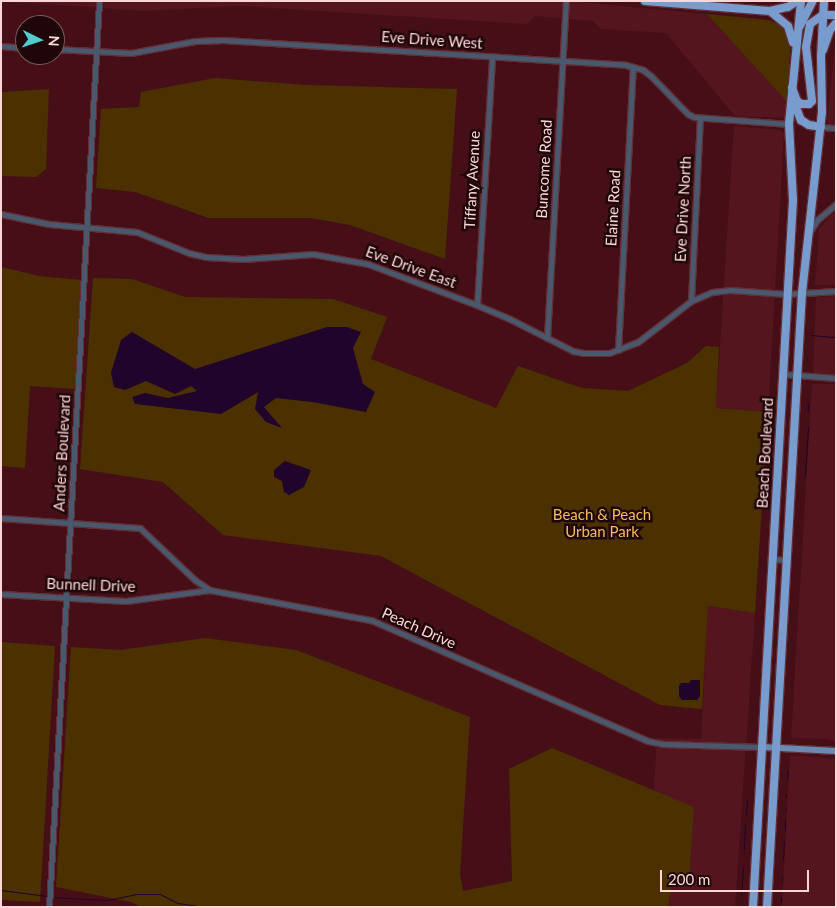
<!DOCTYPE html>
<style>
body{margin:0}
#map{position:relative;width:837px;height:908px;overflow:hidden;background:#460f17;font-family:Lato,sans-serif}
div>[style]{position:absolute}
.built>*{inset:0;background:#54151f}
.green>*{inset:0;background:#4b3100}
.water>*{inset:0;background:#21042b}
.stream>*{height:1px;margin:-0.5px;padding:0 0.5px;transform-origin:0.5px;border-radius:0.5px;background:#21042b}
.roads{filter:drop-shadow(1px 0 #632f36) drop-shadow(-1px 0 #632f36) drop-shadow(0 1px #632f36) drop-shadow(0 -1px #632f36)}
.minor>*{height:5px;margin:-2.5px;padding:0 2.5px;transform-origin:2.5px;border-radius:2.5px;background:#49586c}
.major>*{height:6px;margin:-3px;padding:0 3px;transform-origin:3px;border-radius:3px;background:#6b89b2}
.highway>*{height:8px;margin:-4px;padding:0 4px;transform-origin:4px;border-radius:4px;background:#789cce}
span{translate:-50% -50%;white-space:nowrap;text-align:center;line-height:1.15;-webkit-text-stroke:5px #1e0609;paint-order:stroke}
.street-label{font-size:15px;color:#fbd6d7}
.park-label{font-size:15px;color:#f8bc5e}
.frame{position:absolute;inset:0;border:2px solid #fbd6d7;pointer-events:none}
.north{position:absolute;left:15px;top:15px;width:50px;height:50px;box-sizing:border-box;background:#1e0609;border:1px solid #76595b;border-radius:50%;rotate:94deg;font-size:14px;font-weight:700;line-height:20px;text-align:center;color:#fbd6d7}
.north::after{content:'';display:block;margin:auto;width:18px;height:22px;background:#52cdce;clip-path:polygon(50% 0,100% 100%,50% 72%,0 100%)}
.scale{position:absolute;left:660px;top:870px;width:149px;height:22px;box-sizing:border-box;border:2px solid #fbd6d7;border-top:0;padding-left:6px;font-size:15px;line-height:18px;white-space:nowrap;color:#fbd6d7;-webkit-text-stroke:4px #1e0609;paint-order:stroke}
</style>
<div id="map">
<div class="built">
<i style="clip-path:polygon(1px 1px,567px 1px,707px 14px,787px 102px,786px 118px,735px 116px,666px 33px,601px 29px,593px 21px,535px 16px,527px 24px,240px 6px,144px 11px)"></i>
<i style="clip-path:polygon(836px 36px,836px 123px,827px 123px)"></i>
<i style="clip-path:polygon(734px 126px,780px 130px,784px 134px,768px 412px,716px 408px)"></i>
<i style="clip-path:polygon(836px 210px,836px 285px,815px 285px,819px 228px)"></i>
<i style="clip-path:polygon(836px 296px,836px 375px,813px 373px,816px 297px)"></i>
<i style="clip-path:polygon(812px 384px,836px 384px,836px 742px,826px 739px,791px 738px)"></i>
<i style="clip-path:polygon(708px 606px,755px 613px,735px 907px,668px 907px,672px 883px,694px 807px,654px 791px,657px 738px,701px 739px)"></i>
<i style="clip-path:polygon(790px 755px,836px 759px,836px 907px,782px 907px)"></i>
</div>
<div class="green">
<i style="clip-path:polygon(707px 14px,768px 20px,779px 24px,791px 37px,787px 102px)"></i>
<i style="clip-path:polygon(215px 78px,306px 85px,457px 89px,445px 259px,350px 225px,311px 218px,209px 218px,135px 192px,96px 188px,101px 109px,139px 107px,141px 92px)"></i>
<i style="clip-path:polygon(49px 89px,46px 169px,36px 177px,1px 176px,1px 92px)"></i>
<i style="clip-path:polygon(1px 267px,39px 276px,81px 280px,75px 389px,30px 386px,25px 468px,1px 466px)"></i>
<i style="clip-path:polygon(93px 278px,132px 279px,185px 297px,333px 299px,387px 317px,371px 359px,496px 408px,518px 366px,582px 388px,628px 391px,687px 363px,706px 346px,719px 347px,716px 408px,768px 412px,755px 613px,708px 606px,702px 709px,660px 705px,381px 556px,223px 535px,163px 482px,80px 469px)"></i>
<i style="clip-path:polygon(205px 638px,296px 650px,470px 717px,460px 874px,463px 891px,512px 881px,509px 769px,552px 748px,694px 807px,689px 880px,672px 883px,668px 907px,141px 907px,131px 902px,56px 887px,71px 647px,120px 650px)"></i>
<i style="clip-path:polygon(1px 642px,55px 646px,40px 902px,1px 900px)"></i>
</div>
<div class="water">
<i style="clip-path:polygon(327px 327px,347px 327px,361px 332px,353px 348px,363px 384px,375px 392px,366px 412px,312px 402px,276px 398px,264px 407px,282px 428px,266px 422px,255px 409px,258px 392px,221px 414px,135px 404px,132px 397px,145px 393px,168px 398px,197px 391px,191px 386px,175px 394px,146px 381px,125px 390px,114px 387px,111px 373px,121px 340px,132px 332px,195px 369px)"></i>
<i style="clip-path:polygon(285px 461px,311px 470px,304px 487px,289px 495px,284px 492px,282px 481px,274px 477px,274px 470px)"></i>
<i style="clip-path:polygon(691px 680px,700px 680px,700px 696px,697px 700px,682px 700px,679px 696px,679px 686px,681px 683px,689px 683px)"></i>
</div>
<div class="stream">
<i style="left:811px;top:335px;width:25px;rotate:5deg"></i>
<i style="left:808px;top:411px;width:8px;rotate:-90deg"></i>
<i style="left:805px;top:474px;width:47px;rotate:-86.3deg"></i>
<i style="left:787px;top:779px;width:9px;rotate:-84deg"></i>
<i style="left:786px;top:797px;width:3px;rotate:-90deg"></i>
<i style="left:785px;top:811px;width:3px;rotate:-72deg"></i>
<i style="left:746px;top:814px;width:14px;rotate:-86deg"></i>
<i style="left:785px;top:830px;width:9px;rotate:-90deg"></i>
<i style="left:744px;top:849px;width:26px;rotate:-88deg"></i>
<i style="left:783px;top:859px;width:17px;rotate:-87deg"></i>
<i style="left:782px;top:880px;width:3px;rotate:-90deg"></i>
<i style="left:1px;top:890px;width:46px;rotate:7.4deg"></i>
<i style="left:741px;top:896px;width:29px;rotate:-86deg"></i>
<i style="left:51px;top:897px;width:57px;rotate:3deg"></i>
<i style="left:108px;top:900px;width:29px;rotate:-12deg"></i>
<i style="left:136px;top:894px;width:24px"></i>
<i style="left:160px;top:894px;width:20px;rotate:27deg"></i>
<i style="left:178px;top:903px;width:26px;rotate:9deg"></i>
<i style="left:781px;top:902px;width:5px;rotate:-90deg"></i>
</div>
<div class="roads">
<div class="minor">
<i style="left:1px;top:46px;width:24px;rotate:5deg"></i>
<i style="left:55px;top:49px;width:76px;rotate:3deg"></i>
<i style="left:131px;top:53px;width:65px;rotate:-10.6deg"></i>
<i style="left:195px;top:41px;width:28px;rotate:-2deg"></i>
<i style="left:223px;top:40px;width:404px;rotate:3.5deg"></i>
<i style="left:626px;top:65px;width:18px;rotate:16deg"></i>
<i style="left:643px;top:70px;width:10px;rotate:37deg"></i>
<i style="left:651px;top:76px;width:53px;rotate:45.8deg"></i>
<i style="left:688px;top:114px;width:7px;rotate:27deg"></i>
<i style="left:694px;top:117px;width:95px;rotate:4.2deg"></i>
<i style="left:821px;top:127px;width:15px;rotate:4deg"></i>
<i style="left:1px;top:214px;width:49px;rotate:11.8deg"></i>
<i style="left:49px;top:224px;width:88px;rotate:5.2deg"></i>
<i style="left:137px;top:232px;width:56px;rotate:22deg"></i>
<i style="left:189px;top:253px;width:17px;rotate:13deg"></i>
<i style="left:206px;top:257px;width:37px;rotate:3deg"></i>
<i style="left:243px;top:259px;width:70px;rotate:-4.1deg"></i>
<i style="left:313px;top:254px;width:56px;rotate:10.3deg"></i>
<i style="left:368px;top:264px;width:111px;rotate:20.6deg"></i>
<i style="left:472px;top:303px;width:41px;rotate:22.8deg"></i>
<i style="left:510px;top:319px;width:71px;rotate:26.9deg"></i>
<i style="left:573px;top:351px;width:10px;rotate:11deg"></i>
<i style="left:583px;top:353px;width:26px"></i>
<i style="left:609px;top:353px;width:31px;rotate:-21deg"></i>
<i style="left:638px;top:342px;width:67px;rotate:-37.7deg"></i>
<i style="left:691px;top:301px;width:23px;rotate:-23deg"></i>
<i style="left:712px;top:292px;width:18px;rotate:-6deg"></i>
<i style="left:730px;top:290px;width:57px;rotate:4deg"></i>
<i style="left:787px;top:294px;width:49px;rotate:-3.5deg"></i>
<i style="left:809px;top:233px;width:15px;rotate:-58deg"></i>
<i style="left:817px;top:220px;width:25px;rotate:-40deg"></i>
<i style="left:691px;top:301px;width:182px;rotate:-87.2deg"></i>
<i style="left:477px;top:305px;width:248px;rotate:-86.5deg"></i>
<i style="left:547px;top:338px;width:338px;rotate:-86.8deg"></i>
<i style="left:618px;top:350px;width:283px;rotate:-87deg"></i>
<i style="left:783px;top:374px;width:53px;rotate:4.3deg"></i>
<i style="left:1px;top:518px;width:139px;rotate:4.1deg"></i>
<i style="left:140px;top:528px;width:76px;rotate:43.4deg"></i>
<i style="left:195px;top:580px;width:18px;rotate:34deg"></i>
<i style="left:210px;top:590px;width:164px;rotate:10.6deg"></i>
<i style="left:371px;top:620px;width:302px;rotate:23.6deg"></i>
<i style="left:648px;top:741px;width:15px;rotate:11deg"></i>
<i style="left:663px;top:744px;width:99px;rotate:1.7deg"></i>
<i style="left:773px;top:559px;width:14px;rotate:4deg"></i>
<i style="left:1px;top:594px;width:125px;rotate:3.2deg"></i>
<i style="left:126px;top:601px;width:84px;rotate:-7.5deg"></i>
<i style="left:49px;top:907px;width:907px;rotate:-86.84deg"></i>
</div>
<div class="major">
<i style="left:762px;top:747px;width:74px;rotate:3.1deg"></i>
</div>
<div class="highway">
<i style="left:645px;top:1px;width:125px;rotate:4.6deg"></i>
<i style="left:770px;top:11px;width:18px;rotate:-13deg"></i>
<i style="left:788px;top:7px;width:11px;rotate:-34deg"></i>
<i style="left:770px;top:11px;width:23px;rotate:40deg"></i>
<i style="left:788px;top:26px;width:17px;rotate:73deg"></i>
<i style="left:800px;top:26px;width:28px;rotate:-63deg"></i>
<i style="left:823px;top:50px;width:21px;rotate:-71deg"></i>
<i style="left:830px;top:30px;width:9px;rotate:-49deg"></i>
<i style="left:792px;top:88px;width:14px;rotate:69deg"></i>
<i style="left:797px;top:101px;width:5px;rotate:37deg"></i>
<i style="left:801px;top:104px;width:8px"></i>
<i style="left:809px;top:104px;width:4px;rotate:-45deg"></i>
<i style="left:812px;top:101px;width:54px;rotate:-96.3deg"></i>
<i style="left:806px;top:47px;width:23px;rotate:-80deg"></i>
<i style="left:810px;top:24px;width:16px;rotate:-35deg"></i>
<i style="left:823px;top:15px;width:13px"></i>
<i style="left:792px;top:97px;width:25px;rotate:69deg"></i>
<i style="left:801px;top:120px;width:9px;rotate:32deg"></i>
<i style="left:809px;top:125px;width:12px;rotate:9deg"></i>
<i style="left:753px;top:907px;width:708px;rotate:-86.76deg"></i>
<i style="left:793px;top:200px;width:76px;rotate:-93deg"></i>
<i style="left:789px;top:124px;width:124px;rotate:-84.4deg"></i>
<i style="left:767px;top:907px;width:615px;rotate:-86.74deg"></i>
<i style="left:802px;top:293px;width:182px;rotate:-83.7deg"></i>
<i style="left:822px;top:112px;width:55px;rotate:-91deg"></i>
<i style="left:821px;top:57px;width:56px;rotate:-86.9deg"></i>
</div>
</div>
<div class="street-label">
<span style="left:432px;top:40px;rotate:4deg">Eve Drive West</span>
<span style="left:544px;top:169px;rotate:-87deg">Buncome Road</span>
<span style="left:472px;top:180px;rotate:-87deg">Tiffany Avenue</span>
<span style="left:613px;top:208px;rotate:-87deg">Elaine Road</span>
<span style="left:683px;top:209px;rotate:-87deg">Eve Drive North</span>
<span style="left:411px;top:267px;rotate:20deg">Eve Drive East</span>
<span style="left:62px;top:453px;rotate:-87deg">Anders Boulevard</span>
<span style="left:765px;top:453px;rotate:-87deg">Beach Boulevard</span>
<span style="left:91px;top:585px;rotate:2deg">Bunnell Drive</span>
<span style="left:419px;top:628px;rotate:24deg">Peach Drive</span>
</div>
<div class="park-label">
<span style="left:602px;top:523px">Beach &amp; Peach<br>Urban Park</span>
</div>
<div class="frame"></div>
<div class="north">N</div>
<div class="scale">200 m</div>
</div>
